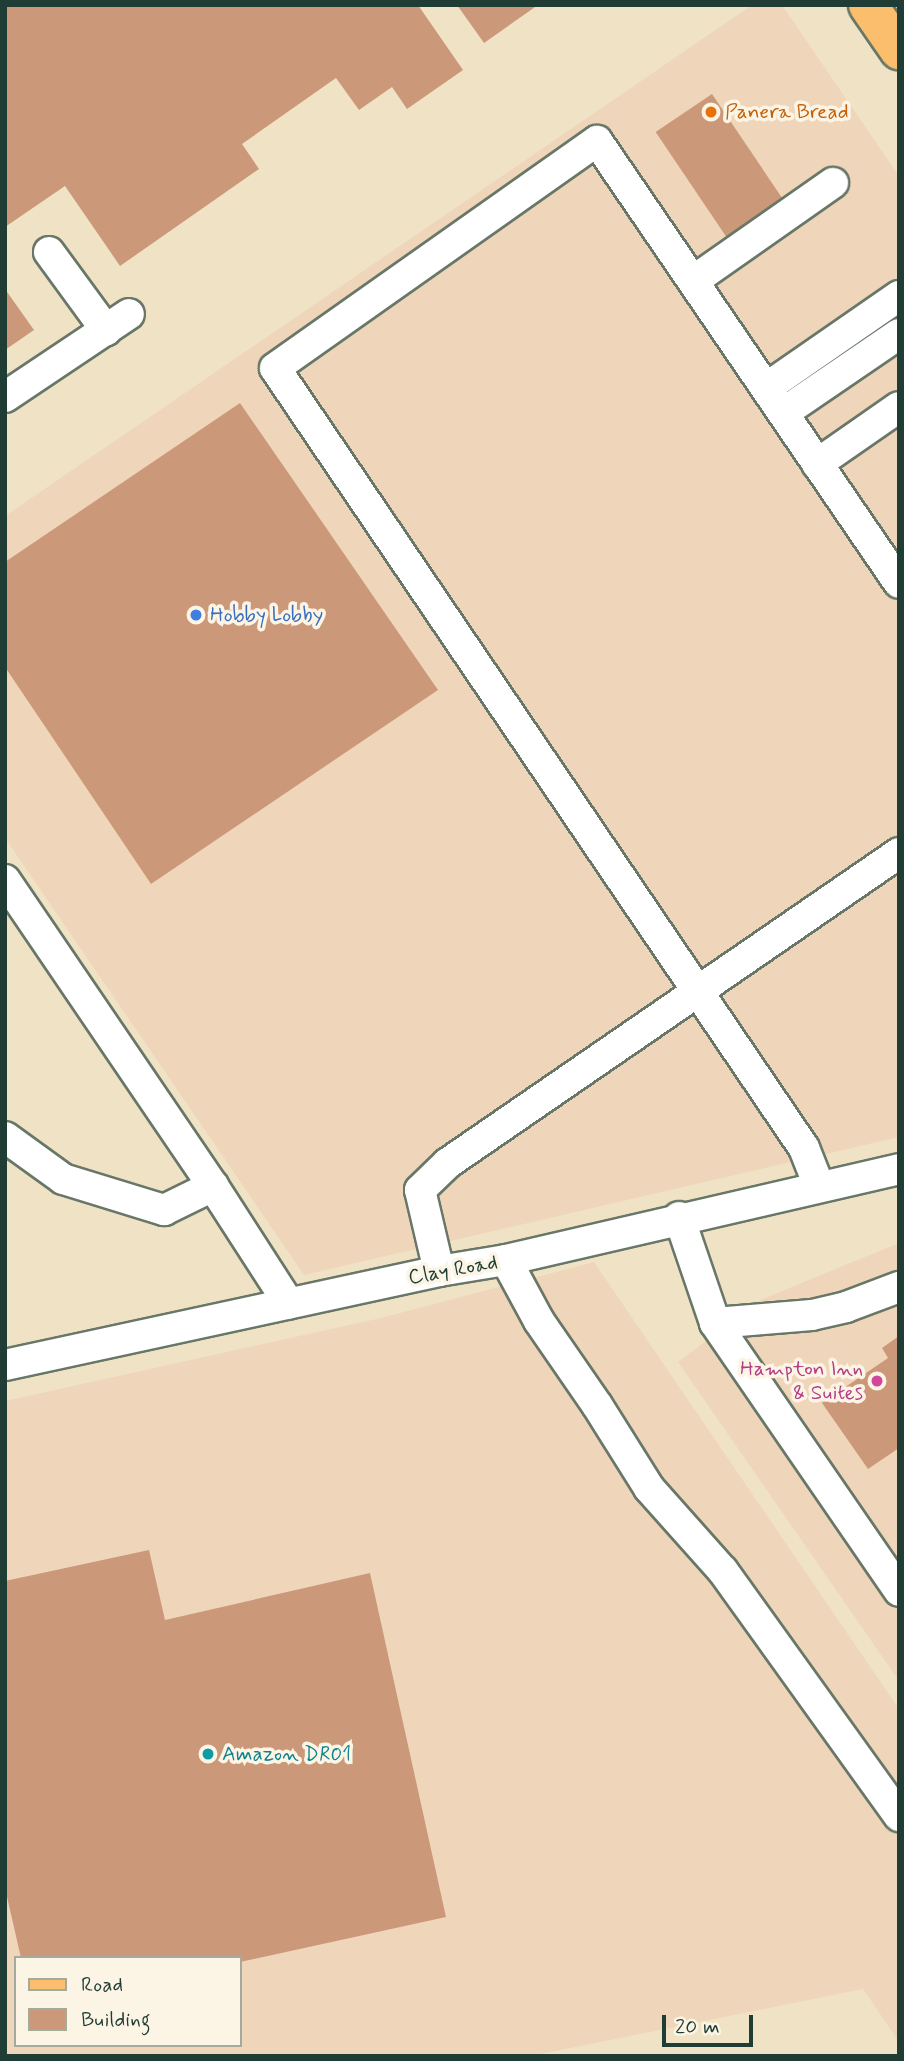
<!DOCTYPE html>
<style>
body{margin:0}
#map{position:relative;width:904px;height:2061px;overflow:hidden;background:#f0e3c5;font-family:Mynerve,sans-serif}
div>[style]{position:absolute}
.built>*{inset:0;background:#efd6bb}
.building>*{inset:0;background:#cb9979;transform-origin:0 0}
.roads{filter:drop-shadow(2px 0 #687767) drop-shadow(-2px 0 #687767) drop-shadow(0 2px #687767) drop-shadow(0 -2px #687767)}
.minor>*{height:30px;margin:-15px;padding:0 15px;transform-origin:15px;border-radius:15px;background:#fff}
.major>*{height:38px;margin:-19px;padding:0 19px;transform-origin:19px;border-radius:19px;background:#fabe6d}
.dots>*{width:19px;height:19px;translate:-50% -50%;box-sizing:border-box;border:4px solid #fcf5e5;border-radius:50%}
span{translate:-50% -50%;white-space:nowrap;text-align:center;line-height:1.15;-webkit-text-stroke:7px #fcf5e5;paint-order:stroke}
.food-label{font-size:21px;color:#c56008}
.left{translate:0 -50%;text-align:left}
.shop-label{font-size:21px;color:#366cbe}
.street-label{font-size:21px;color:#1f3d34}
.hotel-label{font-size:21px;color:#b23c85}
.right{translate:-100% -50%;text-align:right}
.culture-label{font-size:21px;color:#0d838f}
.frame{position:absolute;inset:0;border:7px solid #1f3d34;pointer-events:none}
.legend{position:absolute;left:14px;top:1956px;width:228px;height:91px;box-sizing:border-box;background:#fcf5e5;border:2px solid #a4ab9e;margin:0;padding:9px 12px;list-style:none;font-size:21px;color:#1f3d34}
.legend li{display:flex;align-items:center;gap:14px;height:35px}
.legend b{width:35px;border:2px solid #a4ab9e}
.scale{position:absolute;left:662px;top:2015px;width:91px;height:32px;box-sizing:border-box;border:4px solid #1f3d34;border-top:0;padding-left:9px;font-size:21px;line-height:24px;white-space:nowrap;color:#1f3d34;-webkit-text-stroke:5px #fcf5e5;paint-order:stroke}
</style>
<div id="map">
<div class="built">
<i style="clip-path:polygon(752px 5px,782px 5px,899px 176px,899px 1137px,304px 1275px,5px 838px,5px 516px)"></i>
<i style="clip-path:polygon(899px 1243px,899px 1681px,678px 1362px,760px 1300px)"></i>
<i style="clip-path:polygon(evenodd,594px 1262px,899px 1709px,899px 2042px,863px 1989px,531px 2056px,5px 2056px,5px 1401px,381px 1318px,594px 1262px,16px 1958px,240px 1958px,240px 2045px,16px 2045px,16px 1958px)"></i>
</div>
<div class="building">
<i style="clip-path:polygon(5px 5px,418px 5px,463px 70px,407px 109px,392px 87px,359px 110px,336px 78px,242px 144px,259px 169px,120px 266px,65px 186px,5px 227px)"></i>
<i style="clip-path:polygon(457px 5px,538px 5px,484px 43px)"></i>
<i style="left:712px;top:94px;width:135px;height:68px;rotate:56deg"></i>
<i style="clip-path:polygon(5px 289px,34px 330px,5px 350px)"></i>
<i style="clip-path:polygon(240px 403px,438px 690px,151px 884px,5px 667px,5px 562px)"></i>
<i style="clip-path:polygon(899px 1336px,899px 1448px,868px 1469px,822px 1403px,888px 1358px,882px 1348px)"></i>
<i style="clip-path:polygon(149px 1550px,165px 1620px,370px 1573px,446px 1917px,240px 1962px,240px 1958px,21px 1958px,5px 1888px,5px 1581px)"></i>
</div>
<div class="roads">
<div class="minor">
<i style="left:49px;top:252px;width:97px;rotate:53.8deg"></i>
<i style="left:693px;top:281px;width:171px;rotate:-35deg"></i>
<i style="left:766px;top:388px;width:162px;rotate:-34.7deg"></i>
<i style="left:5px;top:397px;width:149px;rotate:-33.8deg"></i>
<i style="left:783px;top:413px;width:140px;rotate:-34.3deg"></i>
<i style="left:817px;top:464px;width:100px;rotate:-34.8deg"></i>
<i style="left:5px;top:880px;width:370px;rotate:55.8deg"></i>
<i style="left:213px;top:1186px;width:140px;rotate:57.2deg"></i>
<i style="left:5px;top:1137px;width:72px;rotate:35.9deg"></i>
<i style="left:63px;top:1179px;width:106px;rotate:17.1deg"></i>
<i style="left:164px;top:1210px;width:55px;rotate:-26.1deg"></i>
<i style="left:819px;top:1186px;width:41px;rotate:-111.5deg"></i>
<i style="left:804px;top:1148px;width:942px;rotate:-124.15deg"></i>
<i style="left:275px;top:368px;width:394px;rotate:-35.2deg"></i>
<i style="left:597px;top:141px;width:535px;rotate:55.66deg"></i>
<i style="left:679px;top:1217px;width:112px;rotate:71.2deg"></i>
<i style="left:715px;top:1323px;width:325px;rotate:55.5deg"></i>
<i style="left:506px;top:1260px;width:69px;rotate:61.6deg"></i>
<i style="left:539px;top:1321px;width:102px;rotate:55.4deg"></i>
<i style="left:597px;top:1405px;width:98px;rotate:57.9deg"></i>
<i style="left:649px;top:1488px;width:111px;rotate:48.3deg"></i>
<i style="left:723px;top:1571px;width:302px;rotate:54.3deg"></i>
<i style="left:439px;top:1271px;width:83px;rotate:-103.2deg"></i>
<i style="left:420px;top:1190px;width:39px;rotate:-44deg"></i>
<i style="left:448px;top:1163px;width:547px;rotate:-34.5deg"></i>
<i style="left:715px;top:1323px;width:97px;rotate:-4.7deg"></i>
<i style="left:812px;top:1315px;width:35px;rotate:-13deg"></i>
<i style="left:846px;top:1307px;width:57px;rotate:-20.7deg"></i>
<i style="left:5px;top:1365px;width:444px;rotate:-12.2deg"></i>
<i style="left:439px;top:1271px;width:68px;rotate:-9.3deg"></i>
<i style="left:506px;top:1260px;width:403px;rotate:-13deg"></i>
</div>
<div class="major">
<i style="left:868px;top:5px;width:55px;rotate:55.4deg"></i>
</div>
</div>
<div class="dots">
<i style="left:711px;top:112px;background:#e8710a"></i>
<i style="left:196px;top:615px;background:#3f7fe0"></i>
<i style="left:877px;top:1381px;background:#d1479c"></i>
<i style="left:208px;top:1754px;background:#0f9aa8"></i>
</div>
<div class="food-label">
<span class="left" style="left:725px;top:112px">Panera Bread</span>
</div>
<div class="shop-label">
<span class="left" style="left:210px;top:615px">Hobby Lobby</span>
</div>
<div class="street-label">
<span style="left:453px;top:1270px;rotate:-10deg">Clay Road</span>
</div>
<div class="hotel-label">
<span class="right" style="left:863px;top:1381px">Hampton Inn<br>&amp; Suites</span>
</div>
<div class="culture-label">
<span class="left" style="left:222px;top:1754px">Amazon DR01</span>
</div>
<div class="frame"></div>
<ul class="legend">
<li><b style="height:9px;background:#fabe6d"></b>Road</li>
<li><b style="height:19px;background:#cb9979"></b>Building</li>
</ul>
<div class="scale">20 m</div>
</div>
